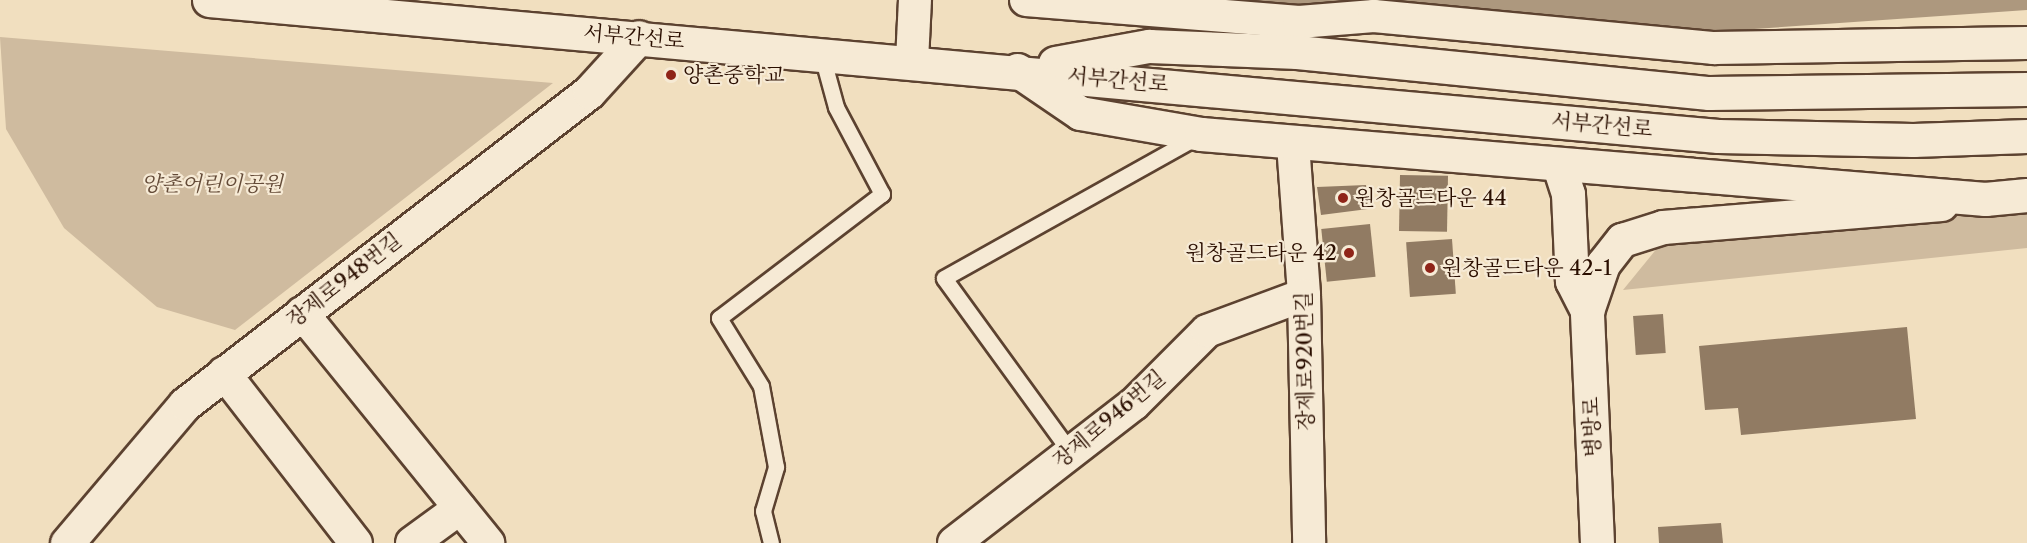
<!DOCTYPE html>
<meta charset="utf-8">
<style>
body{margin:0}
#map{position:relative;width:2027px;height:543px;overflow:hidden;background:#f1dfbf;font-family:"Libre Caslon Text","Noto Serif KR",serif}
div>[style]{position:absolute}
.green>*{inset:0;background:#cfbb9f}
.water>*{inset:0;background:#ad987e}
.building>*{inset:0;background:#917b63;transform-origin:0 0}
.roads{filter:drop-shadow(2px 0 #5c4230) drop-shadow(-2px 0 #5c4230) drop-shadow(0 2px #5c4230) drop-shadow(0 -2px #5c4230)}
.service>*{height:15px;margin:-7.5px;padding:0 7.5px;transform-origin:7.5px;border-radius:7.5px;background:#f6ead5}
.minor>*{height:32px;margin:-16px;padding:0 16px;transform-origin:16px;border-radius:16px;background:#f6ead5}
.tertiary>*{height:33px;margin:-16.5px;padding:0 16.5px;transform-origin:16.5px;border-radius:16.5px;background:#f6ead5}
.secondary>*{height:33px;margin:-16.5px;padding:0 16.5px;transform-origin:16.5px;border-radius:16.5px;background:#f6ead5}
.dots>*{width:16px;height:16px;translate:-50% -50%;box-sizing:border-box;border:3px solid #f6ead5;border-radius:50%}
span{translate:-50% -50%;white-space:nowrap;text-align:center;line-height:1.15;-webkit-text-stroke:4.5px #f6ead5;paint-order:stroke}
.street-label{font-size:21px;color:#2a0e00}
.poi-label{font-size:21px;color:#2a0e00}
.left{translate:0 -50%;text-align:left}
.right{translate:-100% -50%;text-align:right}
.park-label{font-size:21px;color:#644b38;font-style:italic}
</style>
<div id="map">
<div class="green">
<i style="clip-path:polygon(0 37px,553px 83px,235px 330px,157px 307px,64px 228px,6px 129px)"></i>
<i style="clip-path:polygon(2027px 208px,2027px 248px,1623px 290px,1663px 241px)"></i>
</div>
<div class="water">
<i style="clip-path:polygon(1239px 0,2027px 0,2027px 10px,1710px 32px)"></i>
</div>
<div class="building">
<i style="left:1400px;top:175px;width:48px;height:56px;rotate:1deg"></i>
<i style="clip-path:polygon(1366px 185px,1368px 209px,1321px 215px,1317px 187px)"></i>
<i style="left:1370px;top:224px;width:53px;height:49px;rotate:84deg"></i>
<i style="left:1452px;top:239px;width:55px;height:46px;rotate:86deg"></i>
<i style="left:1663px;top:314px;width:39px;height:30px;rotate:86deg"></i>
<i style="clip-path:polygon(1907px 327px,1916px 419px,1741px 435px,1738px 408px,1705px 410px,1699px 346px)"></i>
<i style="clip-path:polygon(1721px 523px,1723px 543px,1659px 543px,1658px 527px)"></i>
</div>
<div class="roads">
<div class="service">
<i style="left:1071px;top:453px;width:216px;rotate:-126deg"></i>
<i style="left:944px;top:278px;width:291px;rotate:-29.2deg"></i>
<i style="left:771px;top:543px;width:33px;rotate:-104deg"></i>
<i style="left:763px;top:511px;width:46px;rotate:-73.5deg"></i>
<i style="left:776px;top:467px;width:82px;rotate:-100.5deg"></i>
<i style="left:761px;top:386px;width:80px;rotate:-121.7deg"></i>
<i style="left:719px;top:318px;width:205px;rotate:-37.3deg"></i>
<i style="left:882px;top:194px;width:98px;rotate:-117.9deg"></i>
<i style="left:836px;top:107px;width:57px;rotate:-105.3deg"></i>
</div>
<div class="minor">
<i style="left:1026px;top:0;width:274px;rotate:4.6deg"></i>
<i style="left:1299px;top:22px;width:75px;rotate:-4.6deg"></i>
<i style="left:1374px;top:16px;width:342px;rotate:5.4deg"></i>
<i style="left:1714px;top:48px;width:313px;rotate:-0.9deg"></i>
<i style="left:912px;top:61px;width:61px;rotate:-87.2deg"></i>
<i style="left:1293px;top:144px;width:151px;rotate:85.8deg"></i>
<i style="left:1304px;top:295px;width:248px;rotate:88.8deg"></i>
<i style="left:302px;top:313px;width:296px;rotate:51deg"></i>
<i style="left:224px;top:373px;width:215px;rotate:52.2deg"></i>
<i style="left:412px;top:543px;width:59px;rotate:-36.1deg"></i>
<i style="left:954px;top:543px;width:227px;rotate:-37.7deg"></i>
<i style="left:1134px;top:404px;width:103px;rotate:-45deg"></i>
<i style="left:1207px;top:331px;width:103px;rotate:-20.4deg"></i>
</div>
<div class="tertiary">
<i style="left:209px;top:0;width:1515px;rotate:5.15deg"></i>
<i style="left:1718px;top:136px;width:195px;rotate:1.2deg"></i>
<i style="left:1913px;top:140px;width:114px;rotate:-2deg"></i>
<i style="left:1055px;top:63px;width:96px;rotate:-10.3deg"></i>
<i style="left:1149px;top:46px;width:148px;rotate:2.3deg"></i>
<i style="left:1297px;top:52px;width:414px;rotate:5.7deg"></i>
<i style="left:1709px;top:93px;width:318px;rotate:-0.7deg"></i>
<i style="left:1559px;top:166px;width:29px;rotate:72deg"></i>
<i style="left:1568px;top:194px;width:87px;rotate:87.4deg"></i>
<i style="left:1572px;top:281px;width:34px;rotate:63deg"></i>
<i style="left:67px;top:543px;width:182px;rotate:-49.7deg"></i>
<i style="left:185px;top:404px;width:510px;rotate:-37.68deg"></i>
<i style="left:589px;top:92px;width:74px;rotate:-47.7deg"></i>
<i style="left:1597px;top:543px;width:232px;rotate:-92.5deg"></i>
<i style="left:1587px;top:311px;width:50px;rotate:-71.2deg"></i>
<i style="left:1603px;top:264px;width:31px;rotate:-52deg"></i>
<i style="left:1622px;top:240px;width:43px;rotate:-17.6deg"></i>
<i style="left:1663px;top:227px;width:279px;rotate:-4.7deg"></i>
</div>
<div class="secondary">
<i style="left:1017px;top:70px;width:76px;rotate:34.3deg"></i>
<i style="left:1080px;top:113px;width:123px;rotate:9.8deg"></i>
<i style="left:1201px;top:134px;width:787px;rotate:4.74deg"></i>
<i style="left:1985px;top:199px;width:42px;rotate:-5.4deg"></i>
</div>
</div>
<div class="dots">
<i style="left:671px;top:75px;background:#8f2418"></i>
<i style="left:1343px;top:198px;background:#8f2418"></i>
<i style="left:1349px;top:253px;background:#8f2418"></i>
<i style="left:1430px;top:268px;background:#8f2418"></i>
</div>
<div class="street-label">
<span style="left:634px;top:37px;rotate:5deg">서부간선로</span>
<span style="left:1118px;top:80px;rotate:5deg">서부간선로</span>
<span style="left:1602px;top:125px;rotate:5deg">서부간선로</span>
<span style="left:344px;top:280px;rotate:-38deg">장제로948번길</span>
<span style="left:1305px;top:361px;rotate:-91deg">장제로920번길</span>
<span style="left:1109px;top:419px;rotate:-40deg">장제로946번길</span>
<span style="left:1592px;top:427px;rotate:-92deg">병방로</span>
</div>
<div class="poi-label">
<span class="left" style="left:683px;top:75px">양촌중학교</span>
<span class="left" style="left:1355px;top:198px">원창골드타운 44</span>
<span class="right" style="left:1337px;top:253px">원창골드타운 42</span>
<span class="left" style="left:1442px;top:268px">원창골드타운 42-1</span>
</div>
<div class="park-label">
<span style="left:212px;top:184px">양촌어린이공원</span>
</div>
</div>
